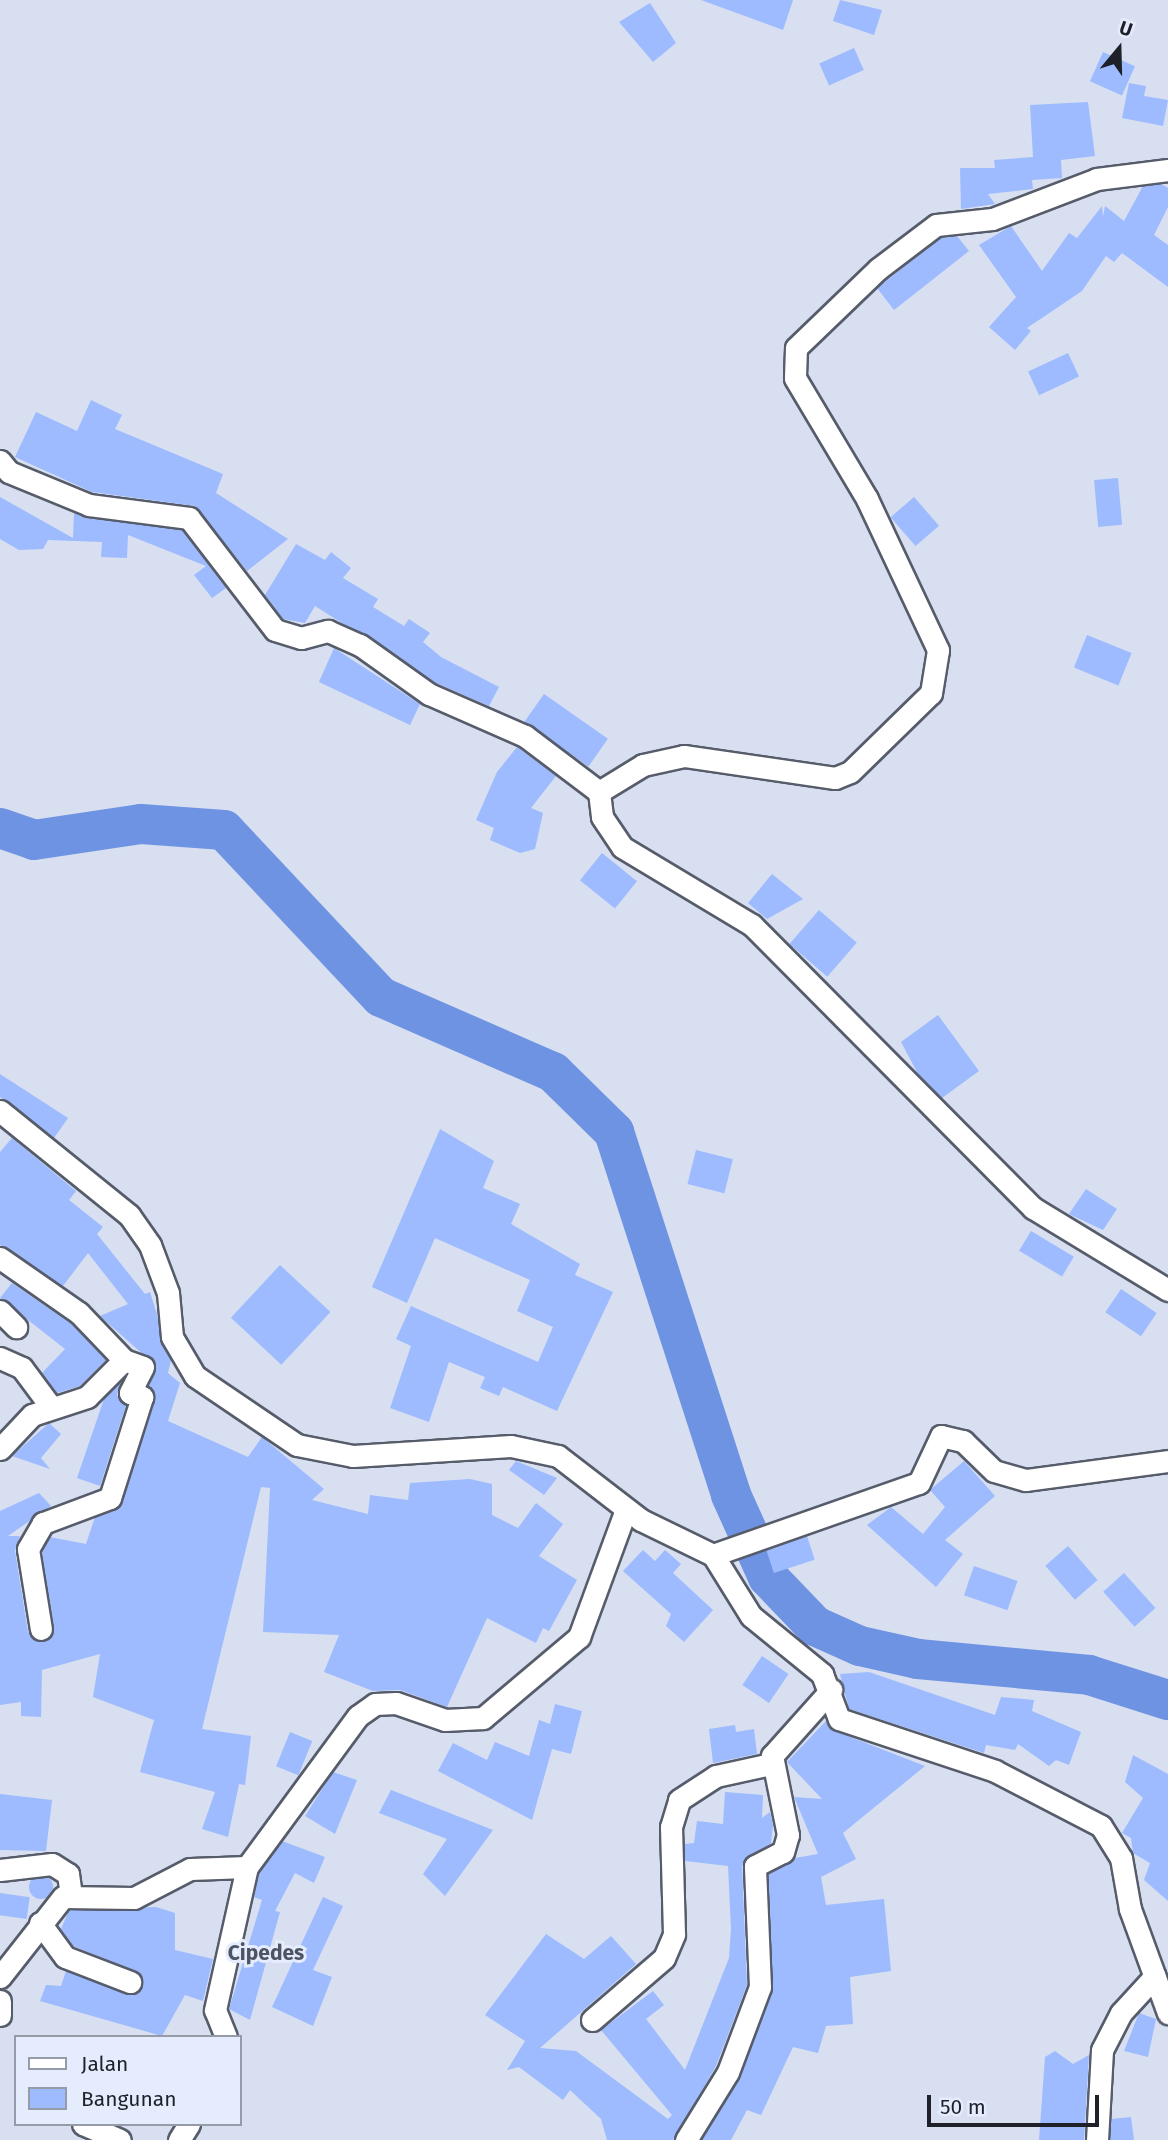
<!DOCTYPE html>
<style>
body{margin:0}
#map{position:relative;width:1168px;height:2140px;overflow:hidden;background:#d7dff0;font-family:"Fira Sans",sans-serif}
div>[style]{position:absolute}
.river>*{height:40px;margin:-20px;padding:0 20px;transform-origin:20px;border-radius:20px;background:#6f93e3}
.building>*{inset:0;background:#9dbbfe;transform-origin:0 0}
.round{border-radius:50%}
.roads{filter:drop-shadow(2px 0 #565c6a) drop-shadow(-2px 0 #565c6a) drop-shadow(0 2px #565c6a) drop-shadow(0 -2px #565c6a)}
.minor>*{height:21px;margin:-10.5px;padding:0 10.5px;transform-origin:10.5px;border-radius:10.5px;background:#fff}
span{translate:-50% -50%;white-space:nowrap;text-align:center;line-height:1.15;-webkit-text-stroke:6px #e4ecfd;paint-order:stroke}
.quarter-label{font-size:21px;color:#4e5562;font-weight:700}
.legend{position:absolute;left:14px;top:2035px;width:228px;height:91px;box-sizing:border-box;background:#e4ecfd;border:2px solid #959ba7;margin:0;padding:9px 12px;list-style:none;font-size:21px;color:#1e2127}
.legend li{display:flex;align-items:center;gap:14px;height:35px}
.legend b{width:35px;border:2px solid #959ba7}
.north{position:absolute;left:1084px;top:14px;width:70px;height:70px;-webkit-text-stroke:5px #e4ecfd;paint-order:stroke;rotate:19deg;font-size:19px;font-weight:700;line-height:28px;text-align:center;color:#1e2127}
.north::after{content:'';display:block;margin:auto;width:24px;height:32px;background:#1e2127;clip-path:polygon(50% 0,100% 100%,50% 72%,0 100%)}
.scale{position:absolute;left:927px;top:2095px;width:172px;height:32px;box-sizing:border-box;border:4px solid #1e2127;border-top:0;padding-left:9px;font-size:21px;line-height:24px;white-space:nowrap;color:#1e2127;-webkit-text-stroke:5px #e4ecfd;paint-order:stroke}
</style>
<div id="map">
<div class="river">
<i style="left:0;top:828px;width:36px;rotate:19deg"></i>
<i style="left:34px;top:840px;width:108px;rotate:-8.5deg"></i>
<i style="left:141px;top:824px;width:83px;rotate:4.1deg"></i>
<i style="left:224px;top:830px;width:229px;rotate:46.8deg"></i>
<i style="left:381px;top:997px;width:188px;rotate:23.6deg"></i>
<i style="left:553px;top:1072px;width:86px;rotate:44.5deg"></i>
<i style="left:614px;top:1132px;width:381px;rotate:72.1deg"></i>
<i style="left:731px;top:1495px;width:90px;rotate:65.7deg"></i>
<i style="left:768px;top:1577px;width:68px;rotate:46.2deg"></i>
<i style="left:815px;top:1626px;width:49px;rotate:24deg"></i>
<i style="left:860px;top:1646px;width:59px;rotate:12.6deg"></i>
<i style="left:918px;top:1659px;width:172px;rotate:5.3deg"></i>
<i style="left:1089px;top:1675px;width:83px;rotate:17.6deg"></i>
</div>
<div class="building">
<i style="clip-path:polygon(701px 0,793px 0,783px 30px)"></i>
<i style="clip-path:polygon(840px 0,882px 10px,874px 35px,833px 21px)"></i>
<i style="clip-path:polygon(650px 3px,676px 43px,653px 62px,619px 22px)"></i>
<i style="left:854px;top:48px;width:24px;height:38px;rotate:66deg"></i>
<i style="left:1103px;top:52px;width:35px;height:32px;rotate:24deg"></i>
<i style="clip-path:polygon(1129px 83px,1146px 86px,1144px 96px,1168px 100px,1163px 126px,1122px 118px)"></i>
<i style="clip-path:polygon(1088px 102px,1095px 156px,1061px 160px,1062px 178px,1032px 180px,1033px 189px,988px 194px,995px 204px,961px 209px,960px 168px,995px 168px,994px 160px,1033px 157px,1030px 105px)"></i>
<i style="clip-path:polygon(1161px 184px,1168px 188px,1168px 207px,1154px 235px,1168px 245px,1168px 287px,1122px 253px,1114px 262px,1106px 256px,1082px 291px,1027px 328px,1031px 331px,1015px 350px,989px 327px,1016px 297px,979px 245px,1011px 226px,1042px 271px,1069px 233px,1077px 238px,1102px 206px,1103px 217px,1105px 206px,1124px 221px,1143px 186px)"></i>
<i style="clip-path:polygon(957px 236px,969px 251px,894px 310px,877px 288px,941px 238px)"></i>
<i style="left:1068px;top:353px;width:26px;height:44px;rotate:65deg"></i>
<i style="clip-path:polygon(91px 400px,122px 415px,115px 429px,223px 474px,216px 493px,288px 539px,247px 571px,195px 506px,92px 492px,15px 457px,36px 412px,77px 431px)"></i>
<i style="left:1118px;top:478px;width:47px;height:24px;rotate:85deg"></i>
<i style="clip-path:polygon(0 497px,73px 538px,74px 513px,182px 530px,226px 588px,212px 598px,194px 575px,206px 566px,128px 535px,127px 558px,101px 557px,102px 542px,48px 540px,43px 549px,19px 550px,0 539px)"></i>
<i style="left:914px;top:497px;width:38px;height:31px;rotate:49deg"></i>
<i style="clip-path:polygon(296px 544px,325px 560px,331px 552px,351px 568px,343px 578px,378px 599px,373px 607px,404px 626px,409px 619px,430px 633px,423px 642px,441px 657px,499px 687px,489px 706px,436px 683px,315px 606px,305px 623px,283px 619px,265px 595px)"></i>
<i style="left:1087px;top:635px;width:48px;height:35px;rotate:22deg"></i>
<i style="clip-path:polygon(334px 648px,420px 704px,410px 725px,319px 682px)"></i>
<i style="left:544px;top:694px;width:78px;height:34px;rotate:35deg"></i>
<i style="clip-path:polygon(517px 747px,556px 776px,531px 808px,543px 813px,535px 849px,520px 853px,490px 840px,494px 828px,476px 820px,497px 772px)"></i>
<i style="left:602px;top:853px;width:45px;height:35px;rotate:39deg"></i>
<i style="clip-path:polygon(772px 874px,803px 899px,767px 919px,748px 903px)"></i>
<i style="left:819px;top:910px;width:50px;height:45px;rotate:41deg"></i>
<i style="clip-path:polygon(938px 1015px,979px 1071px,942px 1098px,918px 1074px,901px 1042px)"></i>
<i style="clip-path:polygon(0 1074px,68px 1118px,54px 1138px,0 1097px)"></i>
<i style="clip-path:polygon(440px 1129px,494px 1161px,483px 1188px,520px 1204px,511px 1224px,580px 1264px,575px 1275px,613px 1292px,557px 1411px,503px 1387px,499px 1396px,480px 1388px,485px 1377px,449px 1362px,429px 1422px,390px 1408px,411px 1346px,396px 1339px,411px 1306px,538px 1362px,553px 1327px,517px 1311px,530px 1280px,435px 1238px,407px 1303px,372px 1287px)"></i>
<i style="clip-path:polygon(12px 1138px,76px 1191px,69px 1200px,103px 1227px,97px 1234px,145px 1294px,150px 1292px,171px 1360px,168px 1373px,180px 1383px,168px 1421px,248px 1457px,262px 1437px,324px 1489px,312px 1500px,368px 1514px,370px 1495px,408px 1500px,410px 1483px,470px 1479px,492px 1484px,492px 1515px,518px 1528px,536px 1503px,563px 1524px,539px 1556px,577px 1580px,549px 1631px,543px 1628px,536px 1643px,487px 1618px,447px 1707px,400px 1690px,373px 1691px,324px 1672px,339px 1635px,263px 1632px,270px 1488px,261px 1487px,202px 1729px,251px 1736px,245px 1785px,239px 1784px,228px 1837px,202px 1829px,215px 1792px,140px 1772px,154px 1720px,93px 1697px,100px 1654px,42px 1670px,41px 1717px,21px 1716px,21px 1702px,0 1705px,0 1511px,39px 1493px,51px 1506px,8px 1536px,20px 1536px,15px 1551px,28px 1632px,44px 1642px,54px 1628px,42px 1552px,50px 1537px,86px 1544px,95px 1517px,120px 1507px,155px 1401px,148px 1386px,156px 1366px,100px 1316px,128px 1304px,88px 1253px,63px 1286px,0 1245px,0 1152px)"></i>
<i style="left:696px;top:1150px;width:38px;height:35px;rotate:14deg"></i>
<i style="clip-path:polygon(1086px 1189px,1117px 1209px,1103px 1230px,1069px 1214px)"></i>
<i style="left:1031px;top:1231px;width:50px;height:23px;rotate:31deg"></i>
<i style="left:280px;top:1265px;width:69px;height:72px;rotate:43deg"></i>
<i style="clip-path:polygon(12px 1283px,70px 1323px,106px 1360px,80px 1386px,57px 1393px,42px 1373px,65px 1349px,0 1298px)"></i>
<i style="left:1121px;top:1289px;width:43px;height:28px;rotate:34deg"></i>
<i style="clip-path:polygon(121px 1381px,117px 1395px,126px 1405px,100px 1486px,77px 1478px,104px 1399px)"></i>
<i style="clip-path:polygon(49px 1423px,61px 1434px,41px 1458px,50px 1469px,12px 1456px)"></i>
<i style="clip-path:polygon(516px 1461px,557px 1478px,544px 1495px,509px 1470px)"></i>
<i style="clip-path:polygon(964px 1461px,995px 1496px,945px 1540px,963px 1554px,936px 1587px,867px 1525px,891px 1507px,923px 1534px,945px 1507px,930px 1490px)"></i>
<i style="left:807px;top:1536px;width:25px;height:43px;rotate:72deg"></i>
<i style="left:1068px;top:1546px;width:45px;height:30px;rotate:49deg"></i>
<i style="clip-path:polygon(643px 1550px,655px 1561px,665px 1550px,681px 1564px,673px 1573px,713px 1610px,684px 1642px,666px 1626px,671px 1614px,623px 1571px)"></i>
<i style="left:974px;top:1566px;width:46px;height:31px;rotate:19deg"></i>
<i style="left:1124px;top:1573px;width:47px;height:28px;rotate:48deg"></i>
<i style="left:762px;top:1656px;width:32px;height:35px;rotate:34deg"></i>
<i style="clip-path:polygon(869px 1672px,995px 1715px,1001px 1697px,1034px 1700px,1032px 1711px,1081px 1732px,1069px 1765px,1056px 1760px,1049px 1766px,1018px 1744px,1015px 1750px,986px 1745px,984px 1753px,849px 1709px,840px 1674px)"></i>
<i style="clip-path:polygon(555px 1704px,582px 1711px,571px 1754px,552px 1749px,532px 1820px,438px 1771px,453px 1743px,487px 1760px,495px 1742px,529px 1756px,539px 1720px,550px 1724px)"></i>
<i style="clip-path:polygon(826px 1721px,835px 1731px,925px 1766px,843px 1833px,856px 1859px,821px 1877px,826px 1905px,884px 1899px,891px 1971px,850px 1977px,853px 2024px,826px 2026px,818px 2053px,793px 2047px,761px 2115px,747px 2110px,731px 2140px,701px 2140px,740px 2077px,772px 1991px,768px 1874px,795px 1858px,818px 1854px,794px 1797px,822px 1799px,787px 1762px)"></i>
<i style="clip-path:polygon(735px 1725px,736px 1732px,754px 1729px,757px 1754px,713px 1763px,709px 1729px)"></i>
<i style="left:290px;top:1732px;width:24px;height:37px;rotate:22deg"></i>
<i style="clip-path:polygon(1133px 1755px,1168px 1774px,1168px 1901px,1144px 1880px,1150px 1863px,1133px 1853px,1131px 1838px,1122px 1833px,1143px 1798px,1125px 1782px)"></i>
<i style="clip-path:polygon(333px 1772px,357px 1780px,335px 1834px,305px 1816px)"></i>
<i style="clip-path:polygon(391px 1790px,493px 1830px,445px 1896px,423px 1874px,447px 1839px,379px 1813px)"></i>
<i style="clip-path:polygon(725px 1792px,763px 1795px,762px 1818px,770px 1812px,773px 1825px,771px 1843px,742px 1866px,747px 1985px,716px 2066px,673px 2140px,607px 2140px,601px 2119px,570px 2090px,563px 2100px,519px 2067px,507px 2070px,525px 2041px,485px 2015px,546px 1934px,584px 1959px,611px 1936px,636px 1964px,540px 2048px,576px 2051px,668px 2119px,672px 2115px,601px 2030px,653px 1991px,664px 2005px,646px 2019px,685px 2070px,729px 1958px,731px 1929px,728px 1866px,685px 1861px,685px 1844px,694px 1843px,697px 1821px,723px 1824px)"></i>
<i style="clip-path:polygon(0 1794px,52px 1800px,46px 1851px,0 1850px)"></i>
<i style="clip-path:polygon(282px 1841px,325px 1857px,314px 1883px,295px 1873px,275px 1911px,280px 1912px,250px 2020px,229px 2009px,262px 1900px,254px 1897px,259px 1874px)"></i>
<i class="round" style="left:29px;top:1875px;width:24px;height:24px"></i>
<i style="left:0;top:1893px;width:30px;height:22px;rotate:8deg"></i>
<i style="clip-path:polygon(323px 1897px,343px 1906px,313px 1970px,332px 1977px,313px 2026px,272px 2007px)"></i>
<i style="clip-path:polygon(156px 1907px,175px 1913px,175px 1950px,213px 1959px,203px 2001px,185px 1995px,162px 2036px,40px 2001px,46px 1985px,61px 1986px,66px 1971px,125px 1994px,138px 1993px,140px 1973px,73px 1946px,61px 1929px,69px 1910px)"></i>
<i style="clip-path:polygon(1139px 2013px,1156px 2019px,1148px 2057px,1124px 2051px)"></i>
<i style="clip-path:polygon(1055px 2051px,1073px 2064px,1089px 2055px,1084px 2140px,1039px 2140px,1045px 2057px)"></i>
<i style="clip-path:polygon(1131px 2117px,1134px 2140px,1110px 2140px,1111px 2119px)"></i>
</div>
<div class="roads">
<div class="minor">
<i style="left:1168px;top:170px;width:72px;rotate:172.8deg"></i>
<i style="left:1097px;top:179px;width:112px;rotate:159.1deg"></i>
<i style="left:992px;top:219px;width:56px;rotate:173.9deg"></i>
<i style="left:936px;top:225px;width:73px;rotate:142.8deg"></i>
<i style="left:878px;top:269px;width:114px;rotate:136.1deg"></i>
<i style="left:796px;top:348px;width:30px;rotate:92deg"></i>
<i style="left:795px;top:378px;width:141px;rotate:59.2deg"></i>
<i style="left:867px;top:499px;width:167px;rotate:64.8deg"></i>
<i style="left:938px;top:650px;width:44px;rotate:99.2deg"></i>
<i style="left:931px;top:693px;width:113px;rotate:135.7deg"></i>
<i style="left:850px;top:772px;width:16px;rotate:158deg"></i>
<i style="left:835px;top:778px;width:153px;rotate:-171.7deg"></i>
<i style="left:684px;top:756px;width:42px;rotate:167.6deg"></i>
<i style="left:643px;top:765px;width:52px;rotate:148.5deg"></i>
<i style="left:599px;top:792px;width:25px;rotate:83deg"></i>
<i style="left:602px;top:817px;width:36px;rotate:56deg"></i>
<i style="left:622px;top:847px;width:152px;rotate:31deg"></i>
<i style="left:752px;top:925px;width:399px;rotate:45.2deg"></i>
<i style="left:1033px;top:1208px;width:158px;rotate:31.3deg"></i>
<i style="left:0;top:461px;width:14px;rotate:51deg"></i>
<i style="left:9px;top:472px;width:87px;rotate:22.4deg"></i>
<i style="left:89px;top:505px;width:101px;rotate:7.4deg"></i>
<i style="left:189px;top:518px;width:141px;rotate:52.5deg"></i>
<i style="left:275px;top:630px;width:27px;rotate:17deg"></i>
<i style="left:301px;top:638px;width:28px;rotate:-15deg"></i>
<i style="left:328px;top:631px;width:35px;rotate:24deg"></i>
<i style="left:360px;top:645px;width:85px;rotate:35.4deg"></i>
<i style="left:429px;top:694px;width:105px;rotate:23.6deg"></i>
<i style="left:525px;top:736px;width:93px;rotate:37.1deg"></i>
<i style="left:0;top:1111px;width:166px;rotate:38.9deg"></i>
<i style="left:129px;top:1215px;width:37px;rotate:55deg"></i>
<i style="left:150px;top:1245px;width:51px;rotate:69.4deg"></i>
<i style="left:168px;top:1293px;width:44px;rotate:84.8deg"></i>
<i style="left:172px;top:1337px;width:45px;rotate:59.5deg"></i>
<i style="left:195px;top:1376px;width:123px;rotate:34.1deg"></i>
<i style="left:297px;top:1445px;width:57px;rotate:11.1deg"></i>
<i style="left:353px;top:1456px;width:158px;rotate:-3.6deg"></i>
<i style="left:511px;top:1446px;width:48px;rotate:12deg"></i>
<i style="left:558px;top:1456px;width:105px;rotate:37.6deg"></i>
<i style="left:641px;top:1520px;width:80px;rotate:25.9deg"></i>
<i style="left:713px;top:1555px;width:218px;rotate:-19.3deg"></i>
<i style="left:919px;top:1483px;width:52px;rotate:-64.9deg"></i>
<i style="left:941px;top:1436px;width:23px;rotate:13deg"></i>
<i style="left:963px;top:1441px;width:43px;rotate:44.1deg"></i>
<i style="left:994px;top:1471px;width:33px;rotate:16deg"></i>
<i style="left:1026px;top:1480px;width:143px;rotate:-7.6deg"></i>
<i style="left:0;top:1258px;width:96px;rotate:34.8deg"></i>
<i style="left:79px;top:1313px;width:65px;rotate:46.2deg"></i>
<i style="left:0;top:1311px;width:23px;rotate:45deg"></i>
<i style="left:0;top:1358px;width:24px;rotate:24deg"></i>
<i style="left:22px;top:1368px;width:49px;rotate:53.4deg"></i>
<i style="left:0;top:1449px;width:47px;rotate:-46.7deg"></i>
<i style="left:32px;top:1415px;width:58px;rotate:-18.1deg"></i>
<i style="left:87px;top:1397px;width:52px;rotate:-45deg"></i>
<i style="left:124px;top:1360px;width:20px;rotate:20deg"></i>
<i style="left:143px;top:1367px;width:29px;rotate:117deg"></i>
<i style="left:130px;top:1393px;width:13px;rotate:18deg"></i>
<i style="left:142px;top:1397px;width:106px;rotate:107.6deg"></i>
<i style="left:110px;top:1498px;width:72px;rotate:159.5deg"></i>
<i style="left:43px;top:1523px;width:30px;rotate:120deg"></i>
<i style="left:28px;top:1549px;width:81px;rotate:80.8deg"></i>
<i style="left:713px;top:1555px;width:72px;rotate:58.1deg"></i>
<i style="left:751px;top:1616px;width:92px;rotate:39.2deg"></i>
<i style="left:822px;top:1674px;width:48px;rotate:69.3deg"></i>
<i style="left:839px;top:1719px;width:164px;rotate:18.4deg"></i>
<i style="left:995px;top:1771px;width:119px;rotate:27.4deg"></i>
<i style="left:1101px;top:1826px;width:38px;rotate:58deg"></i>
<i style="left:1121px;top:1858px;width:52px;rotate:80deg"></i>
<i style="left:1130px;top:1909px;width:111px;rotate:69.9deg"></i>
<i style="left:0;top:1870px;width:52px;rotate:-6.6deg"></i>
<i style="left:52px;top:1864px;width:19px;rotate:32deg"></i>
<i style="left:68px;top:1874px;width:21px;rotate:82deg"></i>
<i style="left:40px;top:1923px;width:42px;rotate:53.7deg"></i>
<i style="left:65px;top:1957px;width:70px;rotate:21deg"></i>
<i style="left:0;top:1977px;width:102px;rotate:-51.8deg"></i>
<i style="left:63px;top:1897px;width:71px;rotate:0.8deg"></i>
<i style="left:134px;top:1898px;width:63px;rotate:-27.4deg"></i>
<i style="left:190px;top:1869px;width:57px;rotate:-2deg"></i>
<i style="left:247px;top:1867px;width:187px;rotate:-53.7deg"></i>
<i style="left:358px;top:1716px;width:21px;rotate:-35deg"></i>
<i style="left:375px;top:1704px;width:21px;rotate:-3deg"></i>
<i style="left:396px;top:1703px;width:52px;rotate:19.1deg"></i>
<i style="left:445px;top:1720px;width:38px;rotate:-3deg"></i>
<i style="left:483px;top:1718px;width:126px;rotate:-40.2deg"></i>
<i style="left:579px;top:1637px;width:136px;rotate:-69.8deg"></i>
<i style="left:0;top:2001px;width:14px;rotate:90deg"></i>
<i style="left:592px;top:2020px;width:95px;rotate:-40.7deg"></i>
<i style="left:664px;top:1958px;width:26px;rotate:-67deg"></i>
<i style="left:674px;top:1934px;width:107px;rotate:-91.6deg"></i>
<i style="left:671px;top:1827px;width:28px;rotate:-73deg"></i>
<i style="left:679px;top:1800px;width:44px;rotate:-33deg"></i>
<i style="left:716px;top:1776px;width:56px;rotate:-12.3deg"></i>
<i style="left:226px;top:2037px;width:29px;rotate:-112deg"></i>
<i style="left:215px;top:2010px;width:147px;rotate:-77.4deg"></i>
<i style="left:83px;top:2124px;width:40px;rotate:23.4deg"></i>
<i style="left:179px;top:2140px;width:19px;rotate:-58deg"></i>
<i style="left:686px;top:2140px;width:80px;rotate:-58.3deg"></i>
<i style="left:728px;top:2072px;width:91px;rotate:-69.4deg"></i>
<i style="left:760px;top:1987px;width:121px;rotate:-92.4deg"></i>
<i style="left:755px;top:1866px;width:31px;rotate:-27deg"></i>
<i style="left:783px;top:1852px;width:18px;rotate:-74deg"></i>
<i style="left:788px;top:1835px;width:81px;rotate:-101.4deg"></i>
<i style="left:772px;top:1756px;width:89px;rotate:-48.2deg"></i>
<i style="left:1097px;top:2140px;width:90px;rotate:-86.8deg"></i>
<i style="left:1102px;top:2050px;width:42px;rotate:-62.8deg"></i>
<i style="left:1121px;top:2013px;width:50px;rotate:-47.4deg"></i>
</div>
</div>
<div class="quarter-label">
<span style="left:266px;top:1953px">Cipedes</span>
</div>
<ul class="legend">
<li><b style="height:9px;background:#fff"></b>Jalan</li>
<li><b style="height:19px;background:#9dbbfe"></b>Bangunan</li>
</ul>
<div class="north">U</div>
<div class="scale">50 m</div>
</div>
